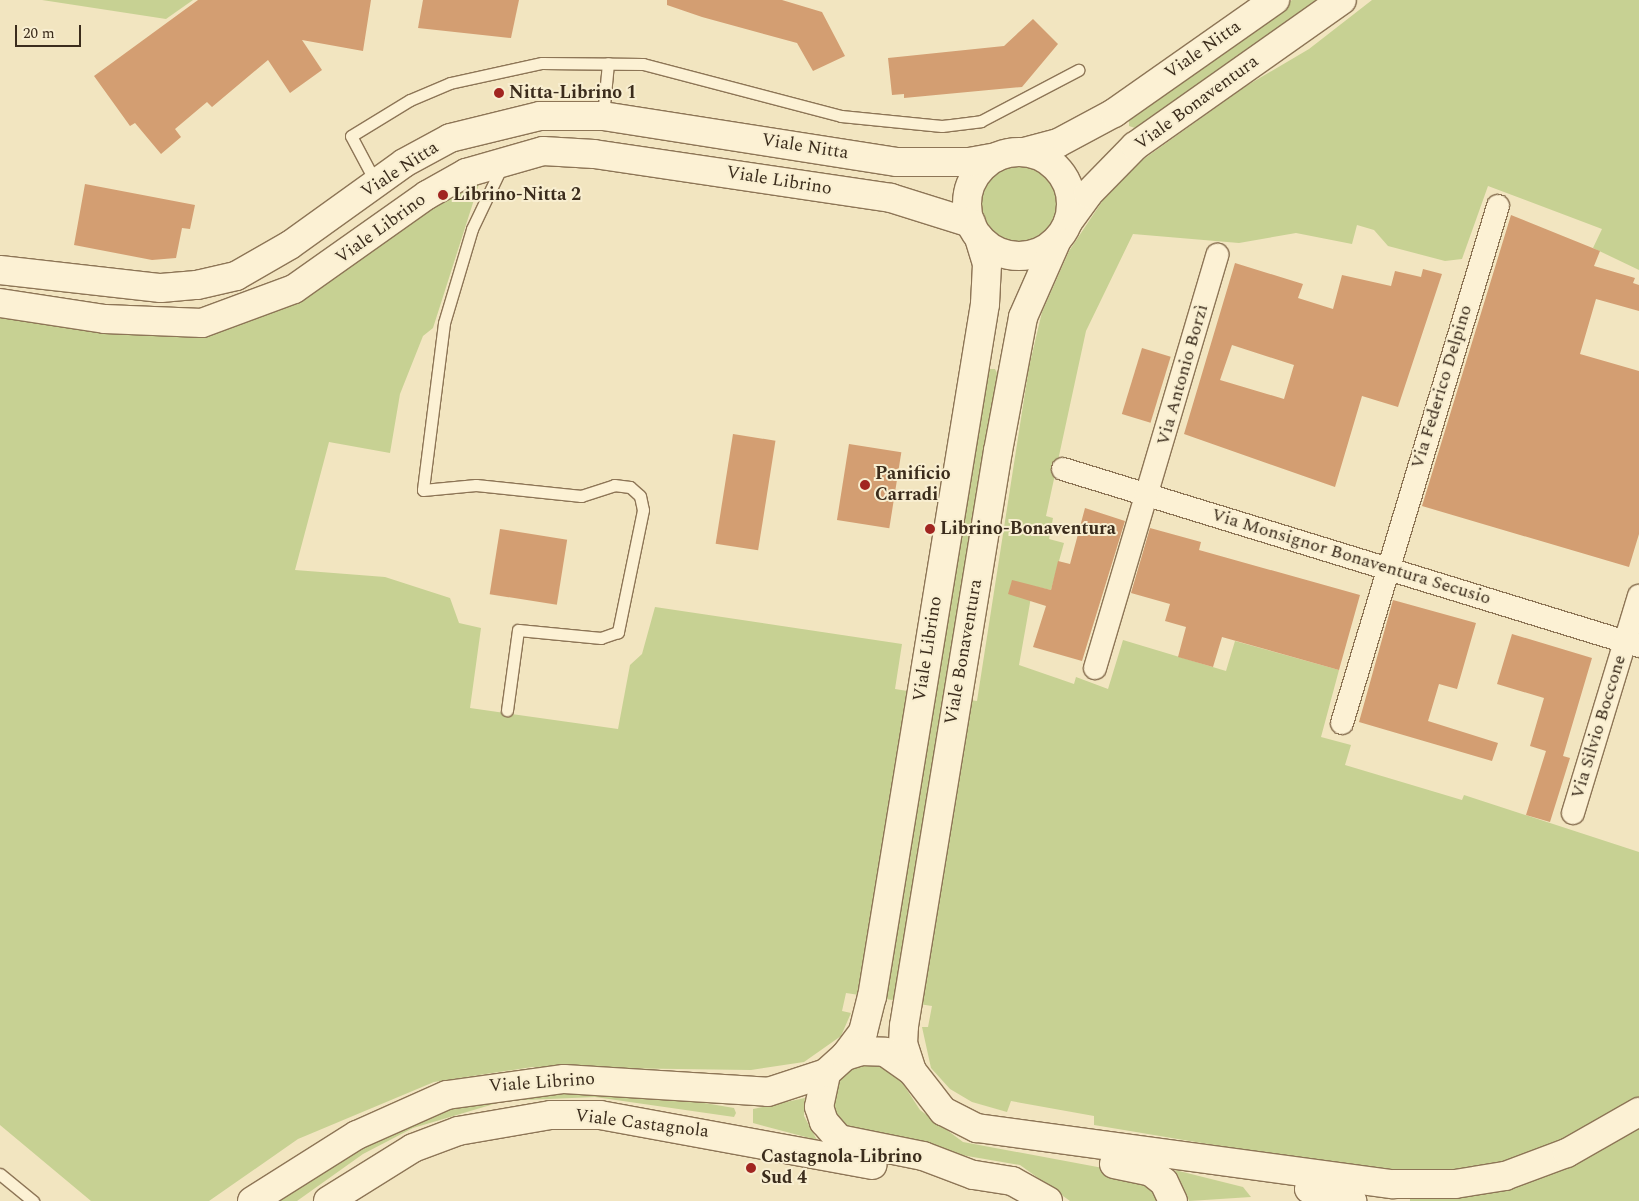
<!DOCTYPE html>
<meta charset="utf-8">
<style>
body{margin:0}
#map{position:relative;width:1639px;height:1201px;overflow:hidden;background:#f2e5c0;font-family:Spectral,serif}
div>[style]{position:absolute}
.green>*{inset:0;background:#c7d193}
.round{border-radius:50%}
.building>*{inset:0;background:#d39e72;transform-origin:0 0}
.roads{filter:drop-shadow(1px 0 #8d7556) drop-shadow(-1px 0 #8d7556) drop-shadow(0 1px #8d7556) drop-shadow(0 -1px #8d7556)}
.lane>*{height:11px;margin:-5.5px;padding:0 5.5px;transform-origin:5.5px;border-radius:5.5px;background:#fcf1d4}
.street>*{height:22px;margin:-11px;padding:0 11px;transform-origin:11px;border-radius:11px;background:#fcf1d4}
.secondary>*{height:28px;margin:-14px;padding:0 14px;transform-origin:14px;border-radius:14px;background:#fcf1d4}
.secondary>.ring{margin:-14px;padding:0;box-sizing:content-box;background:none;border:28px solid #fcf1d4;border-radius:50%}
.dots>*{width:14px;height:14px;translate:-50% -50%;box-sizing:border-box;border:2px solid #f8eed0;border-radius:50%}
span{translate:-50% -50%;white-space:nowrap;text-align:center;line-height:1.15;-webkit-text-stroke:4px #f8eed0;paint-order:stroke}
.street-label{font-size:18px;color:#3b2c1c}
.poi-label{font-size:18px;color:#3b2c1c;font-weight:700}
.left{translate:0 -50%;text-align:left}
.scale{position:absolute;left:15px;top:25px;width:66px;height:22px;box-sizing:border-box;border:2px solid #3b2c1c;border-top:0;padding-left:6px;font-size:15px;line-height:18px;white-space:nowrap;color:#3b2c1c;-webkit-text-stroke:4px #f8eed0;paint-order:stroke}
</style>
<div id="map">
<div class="green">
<i style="clip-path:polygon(42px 0,193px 0,166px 19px)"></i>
<i style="clip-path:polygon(1292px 0,1318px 0,1145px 122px,1135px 128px,1129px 126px,1129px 114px)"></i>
<i style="clip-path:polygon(1372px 0,1639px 0,1639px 270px,1593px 248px,1602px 229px,1488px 186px,1462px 259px,1445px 261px,1388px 246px,1374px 230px,1357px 225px,1352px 244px,1296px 233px,1239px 243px,1133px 234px,1086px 331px,1046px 516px,1053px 518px,1049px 539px,1064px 543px,1051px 590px,1033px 586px,1019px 665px,1074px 684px,1076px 677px,1108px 689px,1123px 640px,1226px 671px,1235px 641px,1339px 670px,1321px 737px,1351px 745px,1345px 765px,1462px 800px,1464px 795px,1639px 852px,1639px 1201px,1410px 1201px,1410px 1196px,1480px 1192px,1526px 1183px,1469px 1171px,1393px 1175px,1094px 1125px,1094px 1116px,1011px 1101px,1007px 1112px,972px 1102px,950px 1089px,931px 1068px,922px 1027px,928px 1027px,932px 1006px,846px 993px,842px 1011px,851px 1013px,841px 1036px,804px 1062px,751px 1070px,532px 1067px,434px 1082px,298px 1139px,209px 1201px,91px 1201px,0 1125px,0 314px,137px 335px,187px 335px,227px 327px,298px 297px,427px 207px,474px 181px,479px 184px,433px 328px,423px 336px,400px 394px,390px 453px,329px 442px,295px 570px,385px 577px,450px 598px,459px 623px,481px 628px,470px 708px,618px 729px,630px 665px,642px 654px,655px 607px,902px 644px,895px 689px,932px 695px,988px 369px,995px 369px,998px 375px,946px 697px,977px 701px,1029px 367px,1042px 312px,1069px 251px,1103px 200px,1141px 161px,1246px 86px,1309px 49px)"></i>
<i class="round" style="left:978px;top:164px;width:80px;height:80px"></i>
<i style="clip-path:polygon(854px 1064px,878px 1064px,898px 1076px,920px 1110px,963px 1142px,1135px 1174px,1145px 1178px,1162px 1201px,1070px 1201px,1020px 1165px,857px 1137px,836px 1120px,831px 1095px,833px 1086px)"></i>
<i style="clip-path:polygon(502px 1092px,645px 1093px,734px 1108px,736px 1113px,734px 1117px,595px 1097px,504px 1101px,413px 1128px,363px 1154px,297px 1201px,278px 1201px,344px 1153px,408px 1119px)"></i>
<i style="clip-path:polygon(805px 1098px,804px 1116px,817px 1140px,753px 1123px,753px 1109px)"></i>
<i style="clip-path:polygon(1175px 1170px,1243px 1187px,1251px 1197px,1189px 1201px)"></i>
</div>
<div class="building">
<i style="clip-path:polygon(198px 0,371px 0,363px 51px,302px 40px,322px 70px,290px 93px,268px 60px,212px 107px,207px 102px,175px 129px,181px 137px,161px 154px,135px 123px,130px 126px,94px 76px)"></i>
<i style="clip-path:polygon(423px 0,519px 0,511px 38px,418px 28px)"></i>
<i style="clip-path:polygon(667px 0,782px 0,822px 12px,845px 56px,813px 71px,797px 43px,702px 17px,667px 5px)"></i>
<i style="clip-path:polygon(1033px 19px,1058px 44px,1022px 87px,904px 98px,904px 94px,892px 95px,888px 58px,1004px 46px)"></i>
<i style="clip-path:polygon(85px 184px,195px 205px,190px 229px,182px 228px,176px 258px,152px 260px,74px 245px)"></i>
<i style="clip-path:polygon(1511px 215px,1600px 251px,1594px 266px,1635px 278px,1633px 283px,1639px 285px,1639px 311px,1596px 299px,1580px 354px,1639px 371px,1639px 534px,1629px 567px,1422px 506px)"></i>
<i style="clip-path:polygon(evenodd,1235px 263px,1303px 284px,1298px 298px,1333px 309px,1342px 275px,1391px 286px,1395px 271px,1421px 277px,1423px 269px,1442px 274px,1398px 407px,1362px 396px,1335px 487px,1184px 434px,1235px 263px,1232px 345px,1294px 365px,1284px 399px,1220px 380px,1232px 345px)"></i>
<i style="left:1142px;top:348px;width:30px;height:69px;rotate:17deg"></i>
<i style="left:733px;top:434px;width:43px;height:111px;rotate:9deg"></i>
<i style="left:849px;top:444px;width:53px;height:77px;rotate:9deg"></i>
<i style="clip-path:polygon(1085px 508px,1125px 521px,1082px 661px,1033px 647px,1046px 606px,1008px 594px,1012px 580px,1051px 590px,1058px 561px,1070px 564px)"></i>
<i style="clip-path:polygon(1150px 528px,1201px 542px,1199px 550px,1360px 595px,1339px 670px,1222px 637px,1213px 667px,1178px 657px,1186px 627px,1165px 621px,1170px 604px,1131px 593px)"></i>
<i style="left:500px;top:529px;width:68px;height:66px;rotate:9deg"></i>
<i style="clip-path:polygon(1393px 600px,1476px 623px,1457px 689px,1439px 684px,1428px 721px,1498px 743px,1492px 761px,1359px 722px)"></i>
<i style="clip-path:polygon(1512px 634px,1592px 658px,1563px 756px,1570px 758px,1550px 822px,1526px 815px,1546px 751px,1530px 746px,1544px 698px,1497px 684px)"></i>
</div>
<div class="roads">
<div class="lane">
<i style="left:603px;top:116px;width:53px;rotate:-84.6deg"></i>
<i style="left:502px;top:166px;width:70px;rotate:115.5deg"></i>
<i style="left:472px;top:229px;width:98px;rotate:106.6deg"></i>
<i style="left:444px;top:323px;width:168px;rotate:97.2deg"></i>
<i style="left:423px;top:490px;width:53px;rotate:-5.4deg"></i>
<i style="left:476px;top:485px;width:106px;rotate:6deg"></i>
<i style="left:581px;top:496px;width:35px;rotate:-18deg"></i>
<i style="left:614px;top:485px;width:16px;rotate:7deg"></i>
<i style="left:630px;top:487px;width:13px;rotate:42deg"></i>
<i style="left:640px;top:496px;width:14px;rotate:78deg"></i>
<i style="left:643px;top:510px;width:125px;rotate:101.6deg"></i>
<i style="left:618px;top:632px;width:18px;rotate:161deg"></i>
<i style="left:601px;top:638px;width:83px;rotate:-174.5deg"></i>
<i style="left:518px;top:630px;width:81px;rotate:97.8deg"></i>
<i style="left:376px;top:183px;width:53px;rotate:-118deg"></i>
<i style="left:351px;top:136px;width:69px;rotate:-31.4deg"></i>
<i style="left:410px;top:100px;width:43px;rotate:-23deg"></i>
<i style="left:450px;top:83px;width:94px;rotate:-12.3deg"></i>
<i style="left:542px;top:63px;width:101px;rotate:0.6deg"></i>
<i style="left:643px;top:64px;width:205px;rotate:14.7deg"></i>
<i style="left:841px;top:116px;width:101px;rotate:5.7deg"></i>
<i style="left:942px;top:126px;width:39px;rotate:-7deg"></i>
<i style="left:981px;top:121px;width:110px;rotate:-27.7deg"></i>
<i style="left:0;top:1174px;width:43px;rotate:39.3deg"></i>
</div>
<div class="street">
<i style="left:1063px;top:469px;width:603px;rotate:17.08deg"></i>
<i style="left:1095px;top:668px;width:431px;rotate:-73.5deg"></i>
<i style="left:1342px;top:723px;width:540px;rotate:-73.21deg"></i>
<i style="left:1573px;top:813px;width:227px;rotate:-73.1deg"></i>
</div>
<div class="secondary">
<i style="left:1024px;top:152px;width:35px;rotate:-15deg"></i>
<i style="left:1058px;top:143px;width:64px;rotate:-28.2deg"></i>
<i style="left:1114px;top:113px;width:197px;rotate:-35.1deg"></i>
<i class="ring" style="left:967px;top:152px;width:76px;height:76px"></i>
<i style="left:1068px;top:222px;width:34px;rotate:-54deg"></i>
<i style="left:1088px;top:194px;width:67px;rotate:-45.6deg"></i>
<i style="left:1135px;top:146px;width:253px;rotate:-35.2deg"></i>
<i style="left:0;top:270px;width:162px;rotate:6.4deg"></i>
<i style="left:161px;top:288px;width:36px;rotate:-5deg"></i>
<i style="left:197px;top:285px;width:40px;rotate:-13deg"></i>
<i style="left:236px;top:276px;width:62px;rotate:-29.9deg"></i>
<i style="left:290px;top:245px;width:140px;rotate:-35.7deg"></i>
<i style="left:404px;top:163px;width:52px;rotate:-28.5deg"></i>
<i style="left:450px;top:138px;width:93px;rotate:-13.7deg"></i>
<i style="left:540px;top:116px;width:63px"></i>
<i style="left:603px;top:116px;width:298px;rotate:8.9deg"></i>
<i style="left:897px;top:162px;width:72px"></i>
<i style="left:969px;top:162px;width:28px;rotate:-10deg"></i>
<i style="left:0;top:303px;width:106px;rotate:8.7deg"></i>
<i style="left:105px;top:319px;width:97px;rotate:2.4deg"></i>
<i style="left:202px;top:323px;width:98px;rotate:-20.3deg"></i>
<i style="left:294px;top:289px;width:163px;rotate:-35.3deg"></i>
<i style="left:427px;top:195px;width:45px;rotate:-29.4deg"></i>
<i style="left:466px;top:173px;width:80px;rotate:-15.9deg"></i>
<i style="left:543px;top:151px;width:51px;rotate:3.4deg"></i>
<i style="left:594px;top:154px;width:300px;rotate:8.4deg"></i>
<i style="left:891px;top:198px;width:84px;rotate:17.4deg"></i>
<i style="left:845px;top:1056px;width:30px;rotate:-53deg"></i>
<i style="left:863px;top:1032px;width:36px;rotate:-76deg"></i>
<i style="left:872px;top:997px;width:702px;rotate:-80.74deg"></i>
<i style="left:985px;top:304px;width:40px;rotate:-87.1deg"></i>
<i style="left:987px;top:264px;width:28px;rotate:-107deg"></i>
<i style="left:912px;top:1071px;width:28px;rotate:-108deg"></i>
<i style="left:903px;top:1044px;width:18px;rotate:-87deg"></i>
<i style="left:904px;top:1026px;width:583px;rotate:-80.72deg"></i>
<i style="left:998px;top:451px;width:136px;rotate:-79.4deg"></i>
<i style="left:1023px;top:317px;width:84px;rotate:-66.2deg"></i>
<i style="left:1114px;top:1164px;width:38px;rotate:12deg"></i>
<i style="left:1151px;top:1172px;width:16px;rotate:38deg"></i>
<i style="left:1164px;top:1182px;width:21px;rotate:65deg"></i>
<i style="left:1309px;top:1189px;width:45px;rotate:15.6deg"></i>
<i style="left:252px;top:1201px;width:124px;rotate:-32.2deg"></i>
<i style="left:357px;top:1135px;width:98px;rotate:-24deg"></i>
<i style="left:447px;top:1095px;width:118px;rotate:-7.8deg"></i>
<i style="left:564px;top:1079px;width:204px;rotate:3.6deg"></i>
<i style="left:768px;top:1092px;width:61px;rotate:-18.1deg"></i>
<i style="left:328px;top:1201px;width:100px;rotate:-31.9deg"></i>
<i style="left:413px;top:1148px;width:48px;rotate:-20.7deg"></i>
<i style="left:458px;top:1131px;width:94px;rotate:-9.8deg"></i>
<i style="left:551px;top:1115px;width:49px"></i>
<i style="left:600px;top:1115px;width:277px;rotate:10.4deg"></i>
<i style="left:1048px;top:1201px;width:41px;rotate:-150.9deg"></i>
<i style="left:1012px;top:1181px;width:39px;rotate:-171deg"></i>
<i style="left:973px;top:1175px;width:53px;rotate:-159.2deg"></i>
<i style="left:923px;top:1156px;width:86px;rotate:-168.6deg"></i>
<i style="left:839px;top:1139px;width:23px;rotate:-131deg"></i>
<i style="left:824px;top:1122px;width:16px;rotate:-108deg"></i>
<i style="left:819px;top:1107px;width:35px;rotate:-78deg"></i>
<i style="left:826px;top:1073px;width:25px;rotate:-42deg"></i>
<i style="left:845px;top:1056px;width:17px;rotate:-17deg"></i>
<i style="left:861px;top:1051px;width:24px;rotate:2deg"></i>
<i style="left:885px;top:1052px;width:33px;rotate:35deg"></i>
<i style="left:912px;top:1071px;width:51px;rotate:52.2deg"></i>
<i style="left:943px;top:1111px;width:38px;rotate:27deg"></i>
<i style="left:977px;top:1128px;width:420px;rotate:7.7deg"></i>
<i style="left:1393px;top:1184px;width:62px"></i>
<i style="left:1455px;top:1184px;width:51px;rotate:-9.1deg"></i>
<i style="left:1505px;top:1176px;width:66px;rotate:-20.4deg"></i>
<i style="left:1567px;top:1153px;width:83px;rotate:-29.7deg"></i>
</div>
</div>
<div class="dots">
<i style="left:499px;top:93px;background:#a12520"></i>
<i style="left:443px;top:195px;background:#a12520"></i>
<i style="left:865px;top:485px;background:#a12520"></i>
<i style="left:930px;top:529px;background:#a12520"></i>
<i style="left:751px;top:1168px;background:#a12520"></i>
</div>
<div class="street-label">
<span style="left:1203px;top:50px;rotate:-35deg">Viale Nitta</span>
<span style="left:1197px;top:103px;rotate:-36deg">Viale Bonaventura</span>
<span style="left:805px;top:147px;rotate:9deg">Viale Nitta</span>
<span style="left:400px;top:170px;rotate:-33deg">Viale Nitta</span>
<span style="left:779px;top:181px;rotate:9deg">Viale Librino</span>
<span style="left:381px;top:229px;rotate:-36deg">Viale Librino</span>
<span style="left:1183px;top:375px;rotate:-74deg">Via Antonio Borzì</span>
<span style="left:1442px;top:387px;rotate:-73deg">Via Federico Delpino</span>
<span style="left:1351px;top:557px;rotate:17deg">Via Monsignor Bonaventura Secusio</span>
<span style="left:928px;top:649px;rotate:-81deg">Viale Librino</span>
<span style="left:964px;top:652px;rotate:-80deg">Viale Bonaventura</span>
<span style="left:1599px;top:727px;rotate:-73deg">Via Silvio Boccone</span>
<span style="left:542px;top:1083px;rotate:-4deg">Viale Librino</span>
<span style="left:642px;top:1124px;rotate:7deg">Viale Castagnola</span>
</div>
<div class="poi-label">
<span class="left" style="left:509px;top:93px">Nitta-Librino 1</span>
<span class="left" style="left:453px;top:195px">Librino-Nitta 2</span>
<span class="left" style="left:875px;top:485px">Panificio<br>Carradi</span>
<span class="left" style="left:940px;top:529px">Librino-Bonaventura</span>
<span class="left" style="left:761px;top:1168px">Castagnola-Librino<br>Sud 4</span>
</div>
<div class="scale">20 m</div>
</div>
